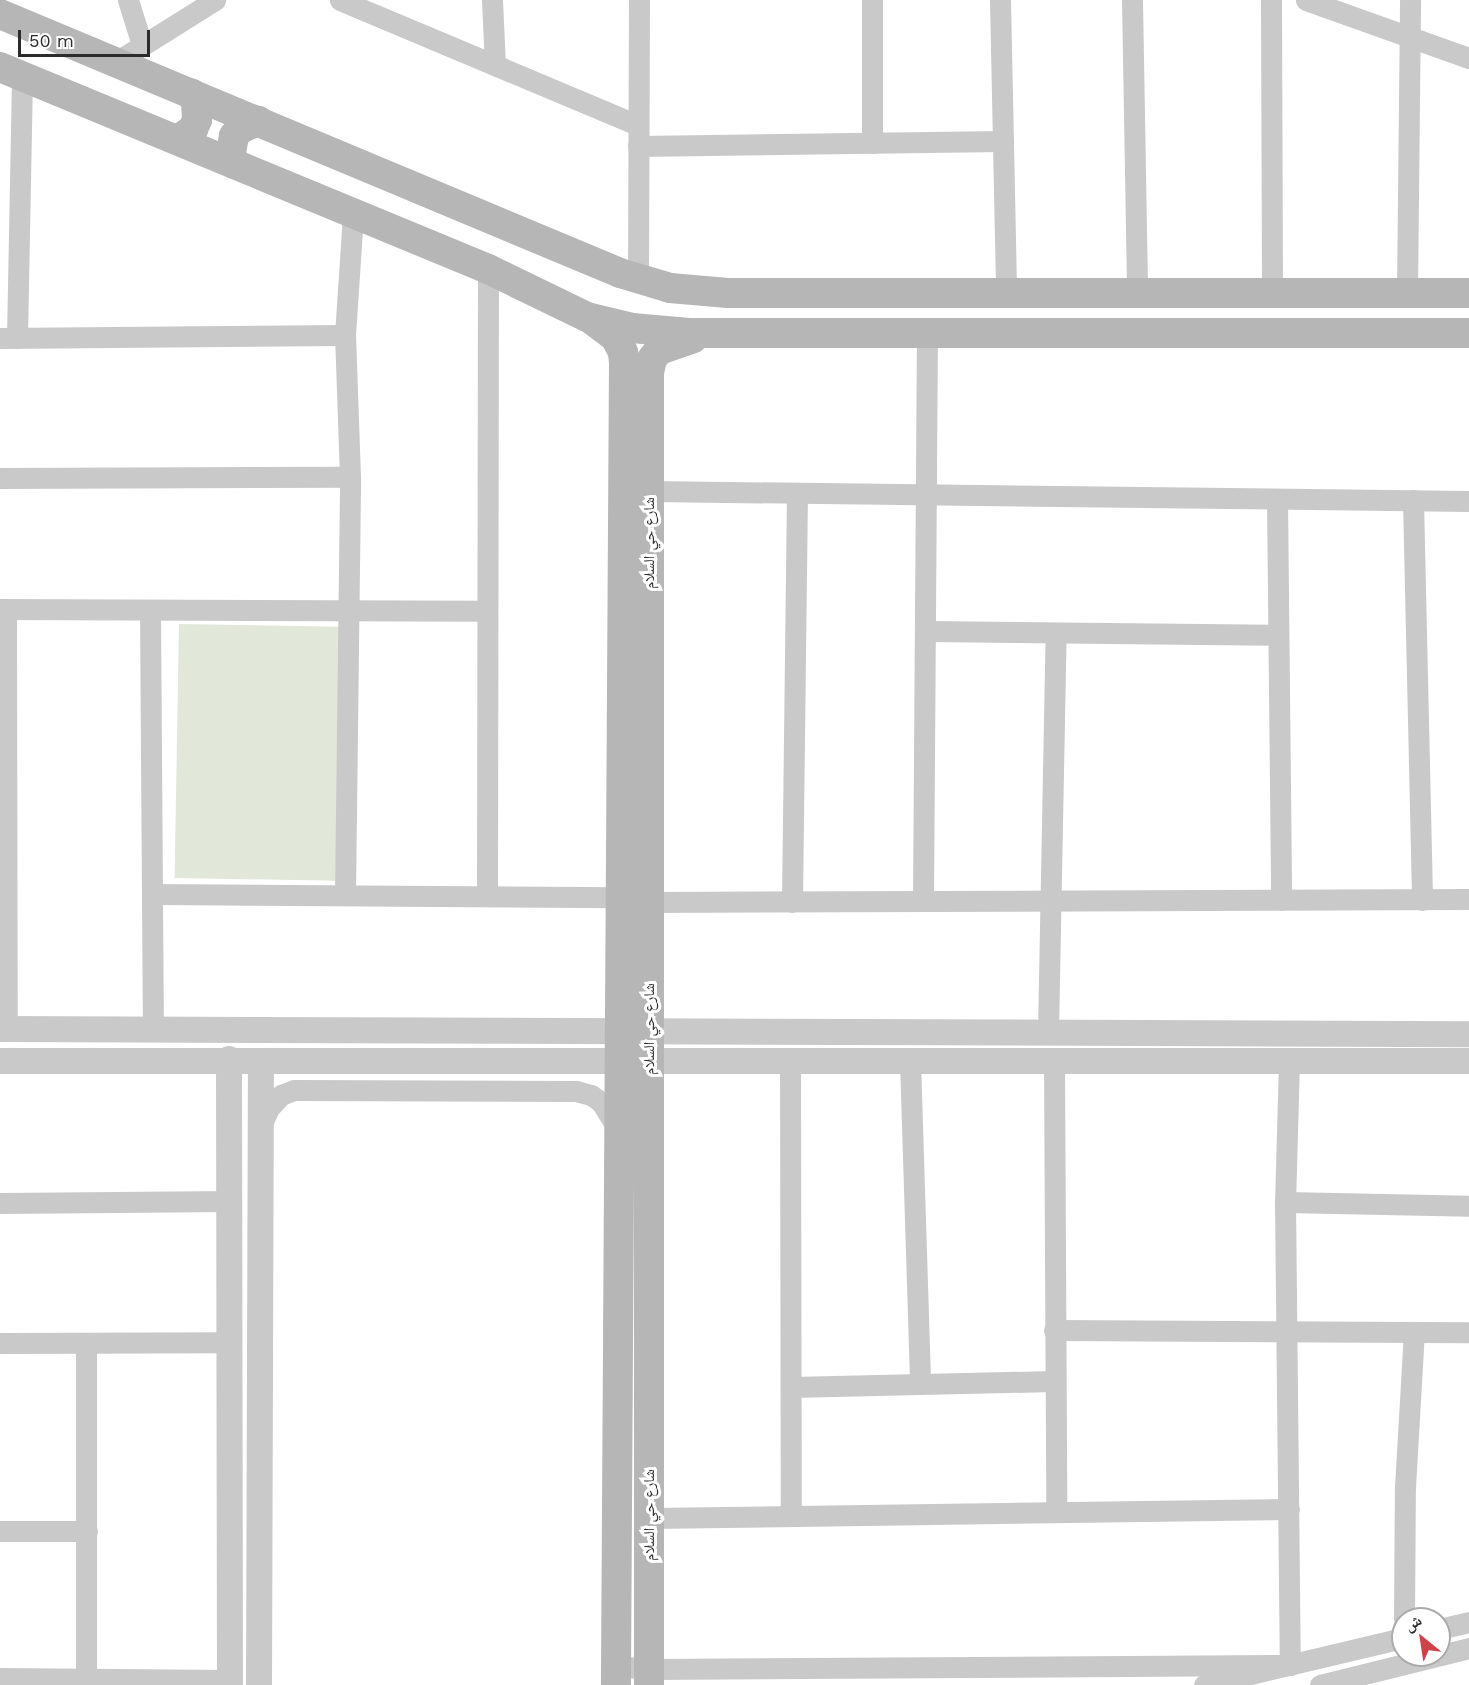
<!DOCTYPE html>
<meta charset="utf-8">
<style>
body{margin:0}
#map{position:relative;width:1469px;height:1685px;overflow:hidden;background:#fff;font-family:"Work Sans","Noto Naskh Arabic",sans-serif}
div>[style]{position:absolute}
.green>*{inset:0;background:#e1e8da;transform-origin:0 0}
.minor>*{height:21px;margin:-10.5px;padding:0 10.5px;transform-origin:10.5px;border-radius:10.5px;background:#c9c9c9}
.tertiary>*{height:26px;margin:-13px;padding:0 13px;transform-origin:13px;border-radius:13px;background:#c9c9c9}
.secondary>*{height:30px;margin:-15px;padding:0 15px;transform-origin:15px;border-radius:15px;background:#b6b6b6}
span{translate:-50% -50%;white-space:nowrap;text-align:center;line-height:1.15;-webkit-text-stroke:6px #fff;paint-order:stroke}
.street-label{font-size:15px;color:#2c2c2c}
.north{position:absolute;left:1391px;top:1607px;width:60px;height:60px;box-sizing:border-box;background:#fff;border:2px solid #ababab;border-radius:50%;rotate:330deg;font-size:16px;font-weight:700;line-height:24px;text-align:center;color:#2c2c2c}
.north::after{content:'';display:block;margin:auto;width:21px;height:27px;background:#ce424a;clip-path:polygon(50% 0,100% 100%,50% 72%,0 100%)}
.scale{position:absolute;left:18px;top:30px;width:132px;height:27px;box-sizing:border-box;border:3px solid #2c2c2c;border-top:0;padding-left:8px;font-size:18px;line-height:21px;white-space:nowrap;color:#2c2c2c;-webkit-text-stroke:4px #fff;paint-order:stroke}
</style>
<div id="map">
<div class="green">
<i style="left:179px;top:624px;width:161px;height:254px;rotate:1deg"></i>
</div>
<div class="minor">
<i style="left:128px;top:0;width:47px;rotate:72.7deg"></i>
<i style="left:340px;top:0;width:323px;rotate:22.8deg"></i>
<i style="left:492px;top:0;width:65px;rotate:87.4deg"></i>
<i style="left:1000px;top:0;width:292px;rotate:88.8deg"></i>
<i style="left:1132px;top:0;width:294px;rotate:89deg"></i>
<i style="left:1271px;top:0;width:293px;rotate:89.8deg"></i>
<i style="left:1306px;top:0;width:173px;rotate:19.6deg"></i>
<i style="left:116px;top:62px;width:117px;rotate:-32.1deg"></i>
<i style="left:872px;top:143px;width:143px;rotate:-90deg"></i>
<i style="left:638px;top:146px;width:365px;rotate:-0.8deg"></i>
<i style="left:638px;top:279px;width:279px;rotate:-89.8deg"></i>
<i style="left:1407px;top:293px;width:293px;rotate:-89.4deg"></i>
<i style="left:0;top:338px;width:345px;rotate:-0.5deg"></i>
<i style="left:17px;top:338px;width:262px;rotate:-88.9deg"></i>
<i style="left:0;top:478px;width:350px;rotate:-0.2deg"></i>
<i style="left:650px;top:491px;width:819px;rotate:0.7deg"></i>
<i style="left:1277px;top:499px;width:401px;rotate:89.4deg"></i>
<i style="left:1413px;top:500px;width:400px;rotate:88.7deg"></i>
<i style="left:0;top:609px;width:487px;rotate:0.2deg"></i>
<i style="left:6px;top:609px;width:420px;rotate:89.9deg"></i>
<i style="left:150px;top:610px;width:407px;rotate:89.6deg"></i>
<i style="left:925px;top:631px;width:353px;rotate:0.6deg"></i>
<i style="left:152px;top:894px;width:469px;rotate:0.4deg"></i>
<i style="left:345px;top:895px;width:418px;rotate:-89.3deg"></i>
<i style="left:350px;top:477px;width:142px;rotate:-92deg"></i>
<i style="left:345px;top:335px;width:122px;rotate:-86.2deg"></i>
<i style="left:487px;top:896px;width:627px;rotate:-89.91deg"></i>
<i style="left:923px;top:901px;width:568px;rotate:-89.6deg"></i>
<i style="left:650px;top:902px;width:819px;rotate:-0.21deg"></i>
<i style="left:792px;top:902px;width:409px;rotate:-89.3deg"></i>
<i style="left:1048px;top:1032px;width:399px;rotate:-88.9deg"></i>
<i style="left:790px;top:1061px;width:455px;rotate:89.9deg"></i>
<i style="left:910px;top:1061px;width:323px;rotate:88.2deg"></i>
<i style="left:1054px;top:1061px;width:451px;rotate:89.7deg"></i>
<i style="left:1289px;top:1061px;width:141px;rotate:91.6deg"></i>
<i style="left:1285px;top:1202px;width:463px;rotate:89.4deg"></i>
<i style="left:261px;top:1126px;width:20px;rotate:-66deg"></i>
<i style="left:269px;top:1108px;width:18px;rotate:-47deg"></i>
<i style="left:281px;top:1095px;width:14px;rotate:-21deg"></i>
<i style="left:294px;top:1090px;width:282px;rotate:0.2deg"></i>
<i style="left:576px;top:1091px;width:16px;rotate:15deg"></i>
<i style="left:591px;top:1095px;width:12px;rotate:35deg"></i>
<i style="left:601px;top:1102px;width:34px;rotate:58deg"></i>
<i style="left:1285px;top:1202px;width:184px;rotate:1.2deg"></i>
<i style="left:0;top:1203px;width:230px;rotate:-0.5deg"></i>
<i style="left:1054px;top:1330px;width:415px;rotate:0.3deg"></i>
<i style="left:0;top:1343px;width:230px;rotate:-0.2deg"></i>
<i style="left:791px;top:1387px;width:263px;rotate:-1.3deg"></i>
<i style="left:650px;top:1518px;width:639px;rotate:-0.81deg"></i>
<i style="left:0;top:1531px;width:87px"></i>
<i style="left:1404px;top:1619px;width:132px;rotate:-89.6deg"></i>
<i style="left:1405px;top:1487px;width:155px;rotate:-86.7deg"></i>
<i style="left:1439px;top:1629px;width:31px;rotate:-13deg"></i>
<i style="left:616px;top:1666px;width:34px;rotate:5deg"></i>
<i style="left:650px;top:1669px;width:641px;rotate:-0.36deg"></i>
<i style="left:0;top:1678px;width:230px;rotate:0.5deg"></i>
<i style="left:86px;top:1685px;width:342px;rotate:-90deg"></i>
<i style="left:1204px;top:1685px;width:204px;rotate:-13.3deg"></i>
<i style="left:1320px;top:1685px;width:154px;rotate:-13.9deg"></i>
</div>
<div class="tertiary">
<i style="left:0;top:1029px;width:1469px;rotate:0.2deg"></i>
<i style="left:229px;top:1059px;width:626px;rotate:89.91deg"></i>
<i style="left:0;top:1061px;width:1469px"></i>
<i style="left:259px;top:1685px;width:624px;rotate:-89.82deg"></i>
</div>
<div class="secondary">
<i style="left:0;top:14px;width:672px;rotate:22.67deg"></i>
<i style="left:620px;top:273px;width:52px;rotate:16.7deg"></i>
<i style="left:670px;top:288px;width:58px;rotate:4.9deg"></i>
<i style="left:728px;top:293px;width:741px"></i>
<i style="left:0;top:67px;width:528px;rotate:22.49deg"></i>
<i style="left:488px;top:269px;width:110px;rotate:25.9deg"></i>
<i style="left:587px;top:317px;width:46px;rotate:13.7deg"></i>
<i style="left:632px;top:328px;width:57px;rotate:5deg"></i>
<i style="left:689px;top:333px;width:780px"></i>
<i style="left:178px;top:140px;width:19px;rotate:-36deg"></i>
<i style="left:193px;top:129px;width:10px;rotate:-66deg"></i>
<i style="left:197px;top:120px;width:19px;rotate:-93deg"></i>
<i style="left:196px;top:101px;width:9px;rotate:-122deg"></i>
<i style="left:234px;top:164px;width:10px;rotate:-107deg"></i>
<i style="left:231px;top:154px;width:18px;rotate:-81deg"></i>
<i style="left:234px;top:136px;width:9px;rotate:-49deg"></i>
<i style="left:240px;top:129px;width:20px;rotate:-24deg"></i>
<i style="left:591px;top:319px;width:30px;rotate:37deg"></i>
<i style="left:615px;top:337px;width:17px;rotate:62deg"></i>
<i style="left:623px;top:352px;width:11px;rotate:85deg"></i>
<i style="left:624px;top:363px;width:1322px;rotate:90.35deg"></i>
<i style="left:649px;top:1685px;width:1312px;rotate:-90deg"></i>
<i style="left:649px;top:373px;width:14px;rotate:-78deg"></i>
<i style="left:652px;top:359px;width:11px;rotate:-52deg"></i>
<i style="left:659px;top:350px;width:36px;rotate:-19deg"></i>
</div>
<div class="street-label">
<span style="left:650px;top:543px;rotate:-90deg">شارع حي السلام</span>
<span style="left:650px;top:1029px;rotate:-90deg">شارع حي السلام</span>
<span style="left:650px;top:1515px;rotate:-90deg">شارع حي السلام</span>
</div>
<div class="north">ش</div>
<div class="scale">50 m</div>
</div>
